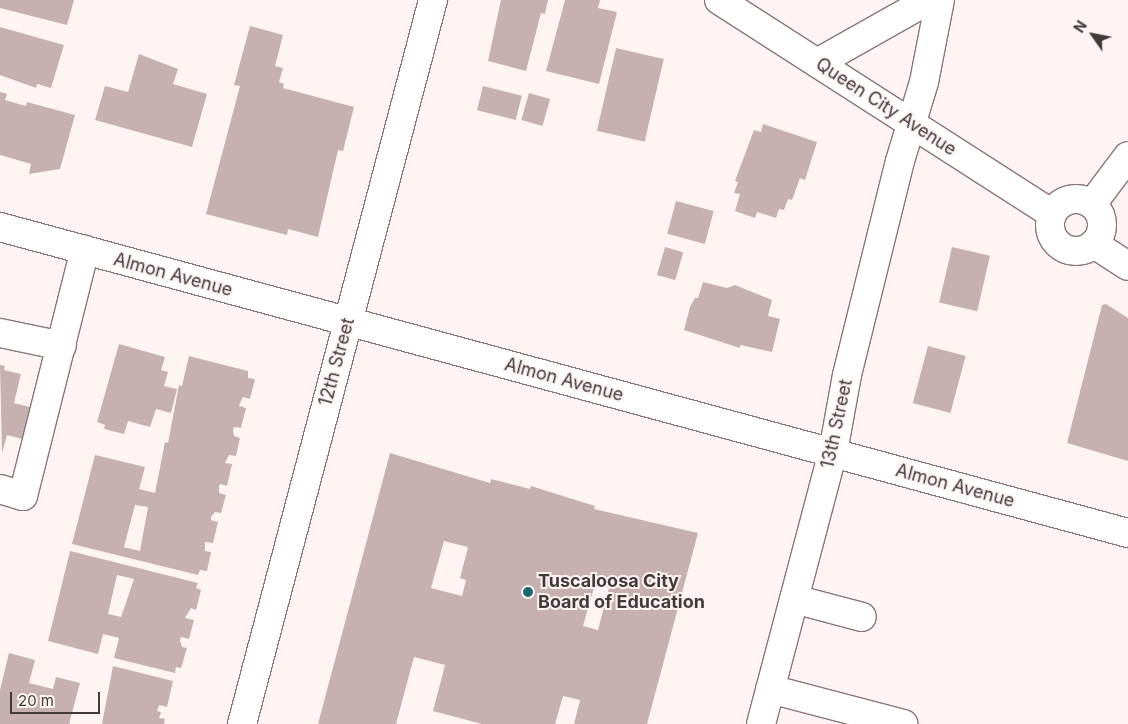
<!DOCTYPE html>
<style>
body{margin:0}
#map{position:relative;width:1128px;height:724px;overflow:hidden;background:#fef4f4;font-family:Inter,sans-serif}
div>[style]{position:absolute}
.building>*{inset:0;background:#c7b0b1;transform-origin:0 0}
.roads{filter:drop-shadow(1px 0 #8b7677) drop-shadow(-1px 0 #8b7677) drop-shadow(0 1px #8b7677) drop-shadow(0 -1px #8b7677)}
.minor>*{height:28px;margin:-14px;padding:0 14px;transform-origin:14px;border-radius:14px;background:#fff}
.minor>.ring{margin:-14px;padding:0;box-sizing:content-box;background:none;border:28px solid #fff;border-radius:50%}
.major>*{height:28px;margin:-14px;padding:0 14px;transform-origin:14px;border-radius:14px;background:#fff}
.dots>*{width:14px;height:14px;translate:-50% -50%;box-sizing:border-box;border:2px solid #fef4f4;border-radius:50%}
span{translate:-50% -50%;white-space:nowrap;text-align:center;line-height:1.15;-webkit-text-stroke:4px #fef4f4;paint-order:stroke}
.street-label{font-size:18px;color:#423939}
.poi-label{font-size:18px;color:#423939;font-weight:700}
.left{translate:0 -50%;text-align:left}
.north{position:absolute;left:1068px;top:10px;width:50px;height:50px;-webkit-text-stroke:4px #fef4f4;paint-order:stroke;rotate:303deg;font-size:14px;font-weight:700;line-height:20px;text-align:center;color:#423939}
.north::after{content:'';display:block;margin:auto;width:18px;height:22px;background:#423939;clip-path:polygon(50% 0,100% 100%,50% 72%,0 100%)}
.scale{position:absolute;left:10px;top:692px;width:90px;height:22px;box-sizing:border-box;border:2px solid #423939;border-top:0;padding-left:6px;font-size:15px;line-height:18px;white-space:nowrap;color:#423939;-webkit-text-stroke:4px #fef4f4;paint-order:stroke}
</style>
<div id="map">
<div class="building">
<i style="clip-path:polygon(0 0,74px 0,67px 25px,0 8px)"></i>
<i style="clip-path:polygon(501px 0,548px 0,545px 14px,541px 13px,526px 71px,488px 61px)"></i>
<i style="clip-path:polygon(565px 0,600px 0,598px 8px,617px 12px,599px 84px,546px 71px)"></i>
<i style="clip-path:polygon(250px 26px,283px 35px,275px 66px,283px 68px,279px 82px,284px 84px,283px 88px,354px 107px,343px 151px,338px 150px,318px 237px,288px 229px,287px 235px,206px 214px,240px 86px,234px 85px)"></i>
<i style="clip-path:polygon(0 27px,64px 45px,51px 88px,37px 84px,36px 88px,0 75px)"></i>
<i style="left:616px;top:48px;width:49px;height:85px;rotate:13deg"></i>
<i style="clip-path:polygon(139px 54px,178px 69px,173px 84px,207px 94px,192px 147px,95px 120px,105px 86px,128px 92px)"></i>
<i style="left:483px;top:86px;width:40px;height:25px;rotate:14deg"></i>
<i style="clip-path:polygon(0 92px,7px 94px,5px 100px,26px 106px,27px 102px,75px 115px,60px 169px,29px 174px,31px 164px,0 155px)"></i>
<i style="left:529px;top:93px;width:22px;height:28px;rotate:16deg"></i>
<i style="clip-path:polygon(763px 124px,817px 142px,805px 180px,800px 178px,792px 200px,788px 199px,784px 210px,779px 209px,776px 218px,757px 212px,755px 218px,735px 211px,740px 194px,734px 193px,738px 182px,735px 181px,754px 130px,761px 132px)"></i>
<i style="left:676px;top:201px;width:39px;height:34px;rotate:15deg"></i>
<i style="left:665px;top:247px;width:19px;height:29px;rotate:16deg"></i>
<i style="left:952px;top:247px;width:39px;height:57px;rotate:13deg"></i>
<i style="clip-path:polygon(703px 282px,727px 288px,735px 285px,772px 300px,768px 316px,780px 319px,772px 352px,740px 345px,740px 348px,684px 330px,690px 307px,695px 298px,698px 298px)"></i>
<i style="clip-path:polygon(1106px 304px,1128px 318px,1128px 461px,1067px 443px,1102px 305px)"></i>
<i style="clip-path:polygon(119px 344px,165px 357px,161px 370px,168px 372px,164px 386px,177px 389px,171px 413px,156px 409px,150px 427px,128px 421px,124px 434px,104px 429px,105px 425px,97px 422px)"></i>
<i style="left:928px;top:346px;width:39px;height:59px;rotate:15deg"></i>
<i style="clip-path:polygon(evenodd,189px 356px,248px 371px,248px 378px,255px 379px,250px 399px,243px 397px,240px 403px,239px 406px,246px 408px,241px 428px,234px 427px,233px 430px,234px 436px,240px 438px,236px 456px,229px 455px,225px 463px,232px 464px,227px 486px,220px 484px,219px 487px,219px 493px,226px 495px,221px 513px,215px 512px,211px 517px,211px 520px,218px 522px,213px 543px,205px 542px,205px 551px,211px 552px,207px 571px,200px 570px,198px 575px,72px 544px,95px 455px,145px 467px,139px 489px,155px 493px,165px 442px,168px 443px,179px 385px,182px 386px,189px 356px,135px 505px,148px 507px,140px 551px,124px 547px,135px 505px)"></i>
<i style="clip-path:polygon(0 365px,5px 366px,4px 370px,21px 374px,14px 403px,42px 410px,34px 442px,7px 435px,2px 453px)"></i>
<i style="clip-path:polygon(evenodd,390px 453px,490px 483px,491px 479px,530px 489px,531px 486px,595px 506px,594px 509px,698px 533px,647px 724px,574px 724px,580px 700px,563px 696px,555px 724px,482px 724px,433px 711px,445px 665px,414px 657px,396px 724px,318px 724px,390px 453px,444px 541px,468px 547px,460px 578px,466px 580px,462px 596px,431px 588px,444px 541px,390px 453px,595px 584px,609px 588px,598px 630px,583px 626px,595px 584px)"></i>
<i style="clip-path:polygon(evenodd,70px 551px,198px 583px,196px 588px,201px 590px,196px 610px,191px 608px,185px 618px,194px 620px,189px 639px,181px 637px,180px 641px,182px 647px,187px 648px,181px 668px,176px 667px,175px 673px,114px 658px,119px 638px,103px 634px,98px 654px,48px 641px,70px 551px,117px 575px,134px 579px,121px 617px,108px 614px,117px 575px)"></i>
<i style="clip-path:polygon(9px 653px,35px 660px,29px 683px,53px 689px,56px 677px,80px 683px,69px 724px,0 724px,0 690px)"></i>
<i style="clip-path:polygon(113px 666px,173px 681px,167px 707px,159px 705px,157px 711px,161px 712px,159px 718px,165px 719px,164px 724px,102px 724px)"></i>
</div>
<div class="roads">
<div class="minor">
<i style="left:719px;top:0;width:396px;rotate:32.7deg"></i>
<i style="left:817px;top:63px;width:129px;rotate:-29.4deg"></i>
<i class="ring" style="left:1050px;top:199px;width:24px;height:24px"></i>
<i style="left:1092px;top:204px;width:60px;rotate:-53.1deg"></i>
<i style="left:1094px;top:244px;width:40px;rotate:32.9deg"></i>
<i style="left:0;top:333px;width:63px;rotate:11.8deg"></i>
<i style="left:0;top:489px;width:24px;rotate:17deg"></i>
<i style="left:23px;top:496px;width:254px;rotate:-75.9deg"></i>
<i style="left:794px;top:599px;width:70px;rotate:14.8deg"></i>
<i style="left:770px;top:689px;width:138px;rotate:14.7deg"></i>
<i style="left:242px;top:724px;width:749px;rotate:-75.22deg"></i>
<i style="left:761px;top:724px;width:281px;rotate:-75.2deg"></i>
<i style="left:833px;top:452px;width:78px;rotate:-79.7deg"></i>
<i style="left:847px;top:375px;width:220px;rotate:-76.1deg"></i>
<i style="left:900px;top:161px;width:83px;rotate:-73.1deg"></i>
<i style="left:924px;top:82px;width:84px;rotate:-79deg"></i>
</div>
<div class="major">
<i style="left:0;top:227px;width:1169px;rotate:15.18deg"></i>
</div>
</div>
<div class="dots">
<i style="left:528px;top:592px;background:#1a666f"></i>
</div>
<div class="street-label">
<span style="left:886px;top:107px;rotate:33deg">Queen City Avenue</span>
<span style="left:173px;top:275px;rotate:15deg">Almon Avenue</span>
<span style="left:337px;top:362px;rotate:-75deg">12th Street</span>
<span style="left:564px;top:380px;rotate:15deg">Almon Avenue</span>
<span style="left:837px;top:424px;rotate:-78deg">13th Street</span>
<span style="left:955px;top:486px;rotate:15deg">Almon Avenue</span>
</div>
<div class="poi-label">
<span class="left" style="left:538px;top:592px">Tuscaloosa City<br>Board of Education</span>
</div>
<div class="north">N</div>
<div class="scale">20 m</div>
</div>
